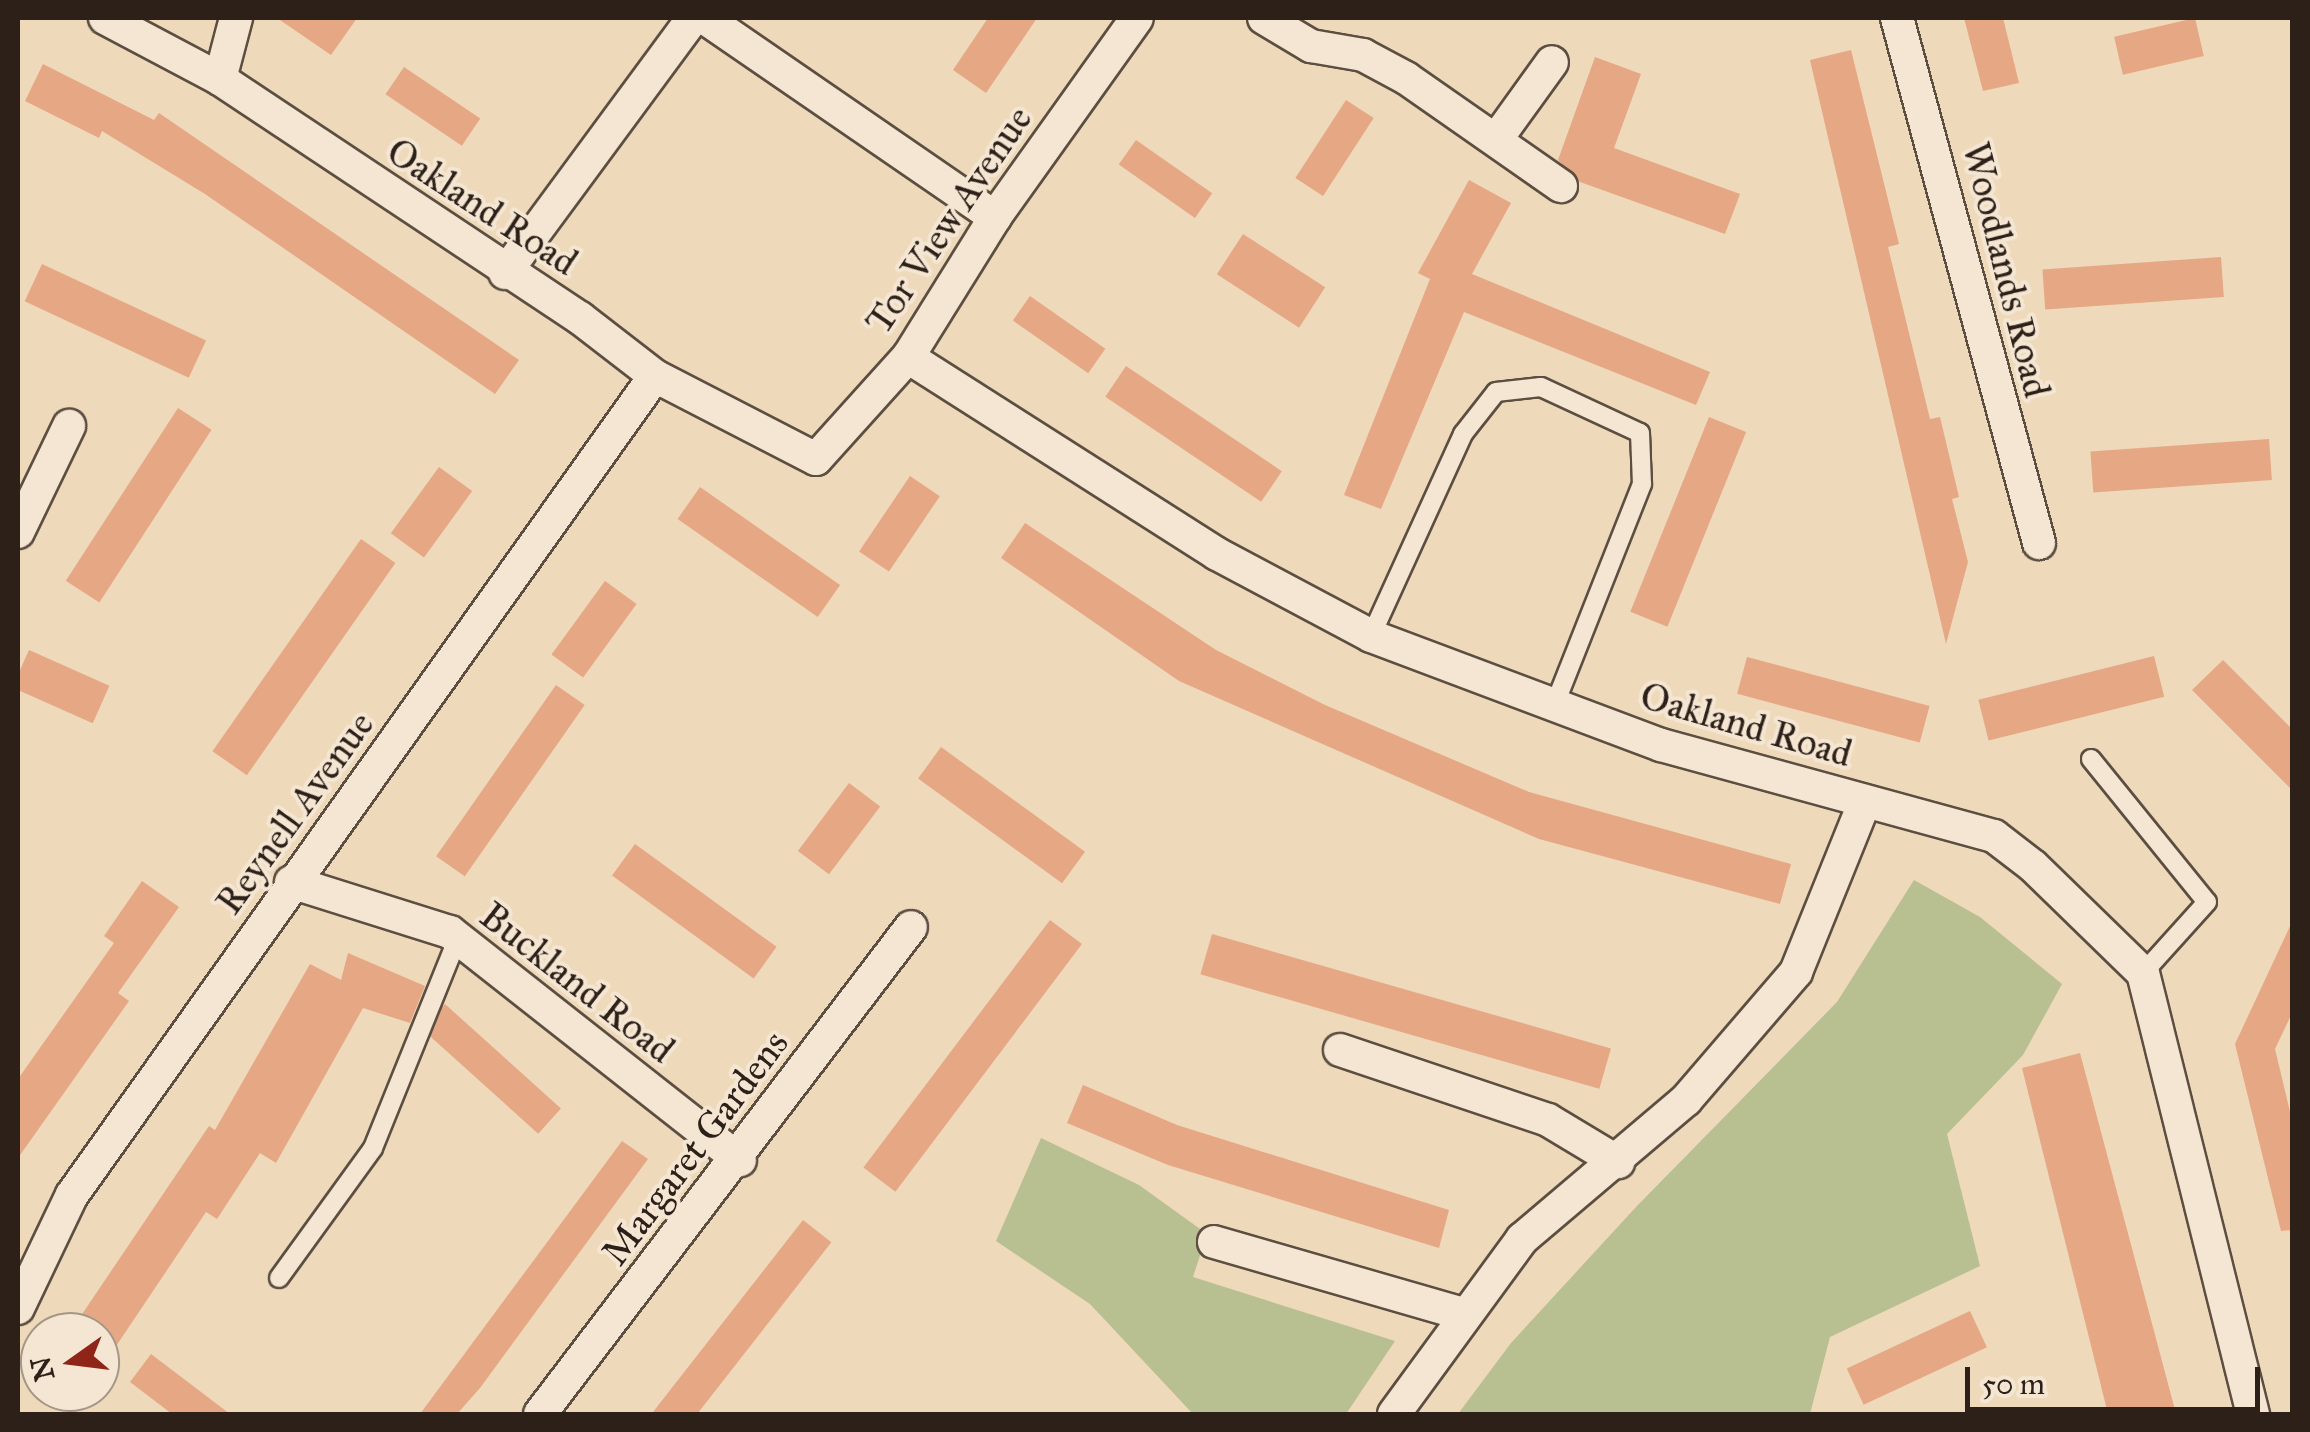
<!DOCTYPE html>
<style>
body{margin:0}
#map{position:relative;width:2310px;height:1432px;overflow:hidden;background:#eed9ba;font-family:"IM FELL Great Primer",serif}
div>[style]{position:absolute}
.green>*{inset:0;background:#b8bf91}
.building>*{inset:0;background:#e6a785;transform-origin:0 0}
.roads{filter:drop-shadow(2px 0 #5c4e41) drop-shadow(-2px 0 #5c4e41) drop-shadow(0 2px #5c4e41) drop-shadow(0 -2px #5c4e41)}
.lane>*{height:18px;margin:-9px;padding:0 9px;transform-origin:9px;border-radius:9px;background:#f4e6d2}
.street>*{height:32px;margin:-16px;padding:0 16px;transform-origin:16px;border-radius:16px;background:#f4e6d2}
span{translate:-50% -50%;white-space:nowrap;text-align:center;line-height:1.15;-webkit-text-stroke:8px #f4e6d2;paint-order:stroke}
.street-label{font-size:38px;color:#2c2019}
.frame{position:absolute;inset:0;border:20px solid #2c2019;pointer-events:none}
.north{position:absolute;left:20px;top:1312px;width:100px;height:100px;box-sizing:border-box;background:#f4e6d2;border:2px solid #a49788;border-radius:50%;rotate:256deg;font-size:28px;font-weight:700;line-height:40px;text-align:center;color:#2c2019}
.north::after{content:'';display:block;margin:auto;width:35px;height:45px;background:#8f2418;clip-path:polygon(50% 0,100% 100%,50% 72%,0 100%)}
.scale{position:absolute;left:1965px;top:1367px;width:295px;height:45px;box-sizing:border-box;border:5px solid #2c2019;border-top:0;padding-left:12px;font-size:30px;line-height:35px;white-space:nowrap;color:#2c2019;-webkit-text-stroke:8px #f4e6d2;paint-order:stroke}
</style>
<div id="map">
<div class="green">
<i style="clip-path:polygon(1914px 880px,1980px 917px,2062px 984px,2023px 1055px,1947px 1134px,1980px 1266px,1830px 1337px,1810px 1414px,1458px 1414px,1511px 1343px,1636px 1207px,1837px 1002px)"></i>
<i style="clip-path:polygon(1041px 1138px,1139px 1185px,1207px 1234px,1193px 1277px,1395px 1341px,1346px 1414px,1193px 1414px,1090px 1304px,996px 1241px)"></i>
</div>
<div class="building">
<i style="clip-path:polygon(277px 18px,357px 18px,331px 55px)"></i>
<i style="clip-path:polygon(988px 18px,1037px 18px,986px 93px,953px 70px)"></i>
<i style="clip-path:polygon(1964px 18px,2003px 18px,2019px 83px,1983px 91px)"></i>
<i style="left:2195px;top:18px;width:39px;height:83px;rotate:77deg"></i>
<i style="clip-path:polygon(1851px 50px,1899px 244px,1888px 247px,1930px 419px,1940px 417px,1959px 497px,1952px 499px,1968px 562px,1946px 644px,1810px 60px)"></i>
<i style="clip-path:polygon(1595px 57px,1641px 74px,1614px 148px,1740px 194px,1725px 234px,1580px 182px,1558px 160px)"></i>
<i style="clip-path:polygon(43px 64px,154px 120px,159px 113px,519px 360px,495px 394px,205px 194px,102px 131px,99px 138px,25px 101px)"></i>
<i style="left:404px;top:67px;width:92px;height:33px;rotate:34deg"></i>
<i style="left:1346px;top:100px;width:33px;height:93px;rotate:33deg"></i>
<i style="left:1136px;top:140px;width:93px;height:30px;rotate:35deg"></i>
<i style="clip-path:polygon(1469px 180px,1511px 203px,1472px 274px,1710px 372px,1696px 405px,1464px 312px,1381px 509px,1344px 495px,1430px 279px,1418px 273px)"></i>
<i style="left:1243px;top:234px;width:98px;height:48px;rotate:33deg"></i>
<i style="left:2221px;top:257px;width:40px;height:179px;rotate:86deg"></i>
<i style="left:42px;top:264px;width:181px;height:41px;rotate:25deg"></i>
<i style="left:1030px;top:296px;width:92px;height:30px;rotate:35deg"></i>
<i style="left:1126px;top:366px;width:188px;height:37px;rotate:34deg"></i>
<i style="left:178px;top:408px;width:40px;height:206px;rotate:33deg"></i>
<i style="left:1709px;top:417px;width:40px;height:210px;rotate:22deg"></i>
<i style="left:2269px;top:439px;width:41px;height:179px;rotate:86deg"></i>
<i style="left:439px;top:467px;width:41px;height:82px;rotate:36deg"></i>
<i style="left:910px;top:476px;width:36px;height:91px;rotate:34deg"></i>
<i style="left:700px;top:487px;width:171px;height:39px;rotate:35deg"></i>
<i style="clip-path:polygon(1025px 523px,1216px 650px,1325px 705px,1529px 792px,1791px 864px,1780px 904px,1539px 839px,1179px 681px,1001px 558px)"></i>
<i style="left:361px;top:539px;width:42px;height:259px;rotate:35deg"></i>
<i style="left:605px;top:581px;width:39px;height:91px;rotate:36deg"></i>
<i style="left:29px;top:650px;width:88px;height:41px;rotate:24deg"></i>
<i style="left:2154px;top:656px;width:42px;height:181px;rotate:76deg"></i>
<i style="left:1747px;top:657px;width:189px;height:38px;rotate:15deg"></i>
<i style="clip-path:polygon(2223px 660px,2292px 729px,2292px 790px,2192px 690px)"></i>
<i style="left:556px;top:685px;width:35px;height:209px;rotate:35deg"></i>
<i style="left:941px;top:747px;width:178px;height:39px;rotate:36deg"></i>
<i style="left:849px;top:783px;width:39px;height:85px;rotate:37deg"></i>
<i style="left:635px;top:844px;width:175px;height:39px;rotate:36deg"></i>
<i style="clip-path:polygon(142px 881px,179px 907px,118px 993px,129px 1001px,18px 1158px,18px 1079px,114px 943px,104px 936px)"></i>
<i style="left:1050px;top:920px;width:40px;height:310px;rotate:37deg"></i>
<i style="clip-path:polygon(2292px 922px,2292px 1013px,2275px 1049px,2292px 1120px,2292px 1230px,2281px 1231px,2235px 1044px)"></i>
<i style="left:1212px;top:934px;width:415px;height:42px;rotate:16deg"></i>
<i style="clip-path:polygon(348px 953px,425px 986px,410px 1023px,363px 1008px,276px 1163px,260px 1153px,217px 1219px,206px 1212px,100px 1370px,100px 1332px,70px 1332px,209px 1126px,215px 1130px,310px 964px,341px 980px)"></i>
<i style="left:445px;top:1004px;width:156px;height:34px;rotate:42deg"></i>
<i style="clip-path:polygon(2080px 1053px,2175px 1410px,2158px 1414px,2108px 1414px,2022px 1068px)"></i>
<i style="clip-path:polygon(1083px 1085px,1177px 1125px,1449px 1210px,1439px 1248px,1168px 1165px,1067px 1123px)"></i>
<i style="clip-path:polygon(622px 1141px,648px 1159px,480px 1388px,457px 1414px,420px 1414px)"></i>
<i style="left:803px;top:1220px;width:36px;height:243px;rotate:38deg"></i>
<i style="left:1970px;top:1311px;width:40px;height:136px;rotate:65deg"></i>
<i style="clip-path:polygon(151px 1354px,230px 1414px,172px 1414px,130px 1382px)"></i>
</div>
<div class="roads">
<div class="lane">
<i style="left:1371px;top:636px;width:222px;rotate:-65.5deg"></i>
<i style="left:1463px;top:434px;width:53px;rotate:-51.8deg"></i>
<i style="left:1496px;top:392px;width:45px;rotate:-6.3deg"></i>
<i style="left:1541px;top:387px;width:109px;rotate:24.9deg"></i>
<i style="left:1640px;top:433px;width:51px;rotate:87.8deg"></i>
<i style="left:1642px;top:484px;width:242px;rotate:111.6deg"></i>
<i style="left:2091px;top:759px;width:184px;rotate:51deg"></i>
<i style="left:2207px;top:902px;width:96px;rotate:132deg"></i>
<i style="left:279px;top:1278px;width:160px;rotate:-54.1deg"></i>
<i style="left:373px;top:1148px;width:227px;rotate:-68deg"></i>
</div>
<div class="street">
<i style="left:105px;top:18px;width:130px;rotate:27.9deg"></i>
<i style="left:220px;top:79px;width:432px;rotate:33.6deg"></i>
<i style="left:580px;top:318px;width:95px;rotate:37.7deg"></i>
<i style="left:655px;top:376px;width:181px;rotate:27.3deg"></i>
<i style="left:816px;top:459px;width:137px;rotate:-48deg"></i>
<i style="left:908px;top:357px;width:165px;rotate:-58.1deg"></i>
<i style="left:995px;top:217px;width:244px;rotate:-54.5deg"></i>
<i style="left:705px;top:18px;width:352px;rotate:34.5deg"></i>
<i style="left:1264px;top:18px;width:55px;rotate:30.8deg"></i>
<i style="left:1311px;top:46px;width:53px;rotate:9.8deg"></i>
<i style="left:1363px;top:55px;width:49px;rotate:28.1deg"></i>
<i style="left:1406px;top:78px;width:189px;rotate:34.9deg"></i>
<i style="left:1897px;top:18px;width:544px;rotate:74.86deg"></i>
<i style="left:220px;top:79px;width:63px;rotate:-75.3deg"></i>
<i style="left:1498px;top:137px;width:92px;rotate:-54.2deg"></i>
<i style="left:505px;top:273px;width:317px;rotate:-53.6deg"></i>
<i style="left:908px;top:357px;width:366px;rotate:32.5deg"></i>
<i style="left:1217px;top:554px;width:174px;rotate:28deg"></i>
<i style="left:1371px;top:636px;width:310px;rotate:20.6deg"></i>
<i style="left:1661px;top:745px;width:345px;rotate:15.3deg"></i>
<i style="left:1994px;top:836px;width:49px;rotate:37.6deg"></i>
<i style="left:2033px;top:866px;width:153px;rotate:44.2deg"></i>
<i style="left:2143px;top:973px;width:455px;rotate:76deg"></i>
<i style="left:18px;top:532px;width:118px;rotate:-64.3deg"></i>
<i style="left:291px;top:882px;width:167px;rotate:17.5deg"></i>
<i style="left:450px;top:932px;width:369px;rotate:38.2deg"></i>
<i style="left:1340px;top:1050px;width:219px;rotate:18.6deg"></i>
<i style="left:1548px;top:1120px;width:82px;rotate:31deg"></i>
<i style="left:1214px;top:1242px;width:259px;rotate:16.1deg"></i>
<i style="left:18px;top:1308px;width:125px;rotate:-64.5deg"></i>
<i style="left:72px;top:1195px;width:1005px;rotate:-54.56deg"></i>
<i style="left:540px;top:1414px;width:612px;rotate:-52.7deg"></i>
<i style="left:1394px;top:1414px;width:217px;rotate:-53.8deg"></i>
<i style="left:1522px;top:1239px;width:215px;rotate:-40.3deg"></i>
<i style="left:1686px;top:1100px;width:169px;rotate:-49.3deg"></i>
<i style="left:1796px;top:972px;width:184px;rotate:-68deg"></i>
</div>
</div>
<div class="street-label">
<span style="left:482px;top:207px;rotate:33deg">Oakland Road</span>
<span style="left:949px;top:220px;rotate:-56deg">Tor View Avenue</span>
<span style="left:2006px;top:270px;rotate:76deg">Woodlands Road</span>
<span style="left:1746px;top:725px;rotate:16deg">Oakland Road</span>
<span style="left:295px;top:813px;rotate:-54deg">Reynell Avenue</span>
<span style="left:577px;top:983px;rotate:38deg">Buckland Road</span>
<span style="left:695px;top:1148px;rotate:-53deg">Margaret Gardens</span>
</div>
<div class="frame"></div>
<div class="north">N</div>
<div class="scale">50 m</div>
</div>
